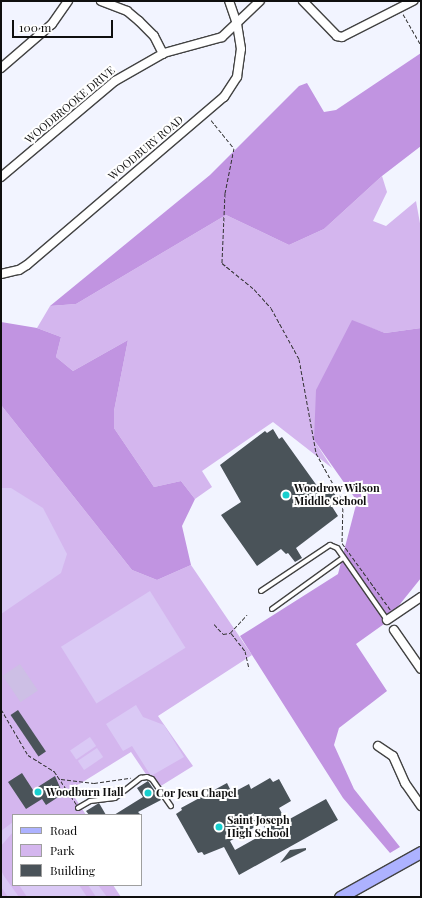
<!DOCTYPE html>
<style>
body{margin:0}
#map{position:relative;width:422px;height:898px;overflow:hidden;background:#f2f4ff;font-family:"Playfair Display",serif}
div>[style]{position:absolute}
.green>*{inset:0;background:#d4b6ee}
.forest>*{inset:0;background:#c194e1}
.cemetery>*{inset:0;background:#cdbfe5;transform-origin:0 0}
.pitch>*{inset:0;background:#dac9f5;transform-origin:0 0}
.building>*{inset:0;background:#4a5359;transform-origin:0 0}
.path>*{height:1px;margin-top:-0.5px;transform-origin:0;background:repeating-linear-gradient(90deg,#313131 0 4px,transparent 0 6px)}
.roads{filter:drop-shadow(1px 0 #424242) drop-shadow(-1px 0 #424242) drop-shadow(0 1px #424242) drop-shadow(0 -1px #424242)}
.lane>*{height:4px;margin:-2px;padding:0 2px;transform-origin:2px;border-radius:2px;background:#fff}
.street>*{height:8px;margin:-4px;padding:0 4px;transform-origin:4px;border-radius:4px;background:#fff}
.secondary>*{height:11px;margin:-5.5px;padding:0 5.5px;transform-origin:5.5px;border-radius:5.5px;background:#adb2ff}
.dots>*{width:11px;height:11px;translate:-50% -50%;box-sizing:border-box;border:2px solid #fff;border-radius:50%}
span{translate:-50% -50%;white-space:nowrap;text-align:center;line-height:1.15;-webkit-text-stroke:4px #fff;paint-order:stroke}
.street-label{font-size:11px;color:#0f0f0f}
.poi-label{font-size:11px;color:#0f0f0f;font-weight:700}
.left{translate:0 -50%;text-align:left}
.frame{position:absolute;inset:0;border:2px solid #0f0f0f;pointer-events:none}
.legend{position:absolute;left:12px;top:814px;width:130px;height:72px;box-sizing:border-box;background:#fff;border:1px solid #9f9f9f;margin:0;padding:5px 7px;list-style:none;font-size:12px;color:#0f0f0f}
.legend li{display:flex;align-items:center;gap:8px;height:20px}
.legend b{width:20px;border:1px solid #9f9f9f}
.scale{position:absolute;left:12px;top:20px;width:101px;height:18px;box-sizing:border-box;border:2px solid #0f0f0f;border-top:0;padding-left:5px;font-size:12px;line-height:14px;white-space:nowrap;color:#0f0f0f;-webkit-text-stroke:3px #fff;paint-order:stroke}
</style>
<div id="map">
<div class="green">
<i style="clip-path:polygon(382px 176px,387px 192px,373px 221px,386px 226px,416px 201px,421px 229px,421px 328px,385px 333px,352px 321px,314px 440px,332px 468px,273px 422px,202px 471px,212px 487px,195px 499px,181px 481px,154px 487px,114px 428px,114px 411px,128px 340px,73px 371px,56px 357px,61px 337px,37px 328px,50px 306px,76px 304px,226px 215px,289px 245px,324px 229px)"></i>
<i style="clip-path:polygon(1px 405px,132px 570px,157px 580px,191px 565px,252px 655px,158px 716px,193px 766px,156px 789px,131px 752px,70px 790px,86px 815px,13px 815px,13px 885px,113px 885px,121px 897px,1px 897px)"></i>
</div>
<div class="forest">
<i style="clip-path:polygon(421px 53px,421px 146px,382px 176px,324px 229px,289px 245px,226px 215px,76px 304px,50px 306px,210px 175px,299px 86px,307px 83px,324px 112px,336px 110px)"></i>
<i style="clip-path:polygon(352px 320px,385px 333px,421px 328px,421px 578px,384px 624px,356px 644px,387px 691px,339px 728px,334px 745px,354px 789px,400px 847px,390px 853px,343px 798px,240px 636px,338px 574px,357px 501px,314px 440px,316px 390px)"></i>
<i style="clip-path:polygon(1px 322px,37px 328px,61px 337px,56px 357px,73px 371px,128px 340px,114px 411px,114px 428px,154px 487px,181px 481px,195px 499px,182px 526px,191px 565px,157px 580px,132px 570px,1px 405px)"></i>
</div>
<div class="cemetery">
<i style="left:20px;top:664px;width:32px;height:21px;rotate:56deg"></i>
</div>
<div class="pitch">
<i style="clip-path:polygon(1px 488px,11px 488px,43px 508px,67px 554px,61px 573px,1px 614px)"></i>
<i style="left:150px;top:591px;width:67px;height:105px;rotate:58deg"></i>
<i style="clip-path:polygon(136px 705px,143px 717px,164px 725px,184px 757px,151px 776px,132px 746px,123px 751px,106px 724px)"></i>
<i style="left:90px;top:737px;width:11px;height:24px;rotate:56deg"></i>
<i style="left:97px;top:748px;width:11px;height:23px;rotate:56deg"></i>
<i style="clip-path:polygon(13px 822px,13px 832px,1px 846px,1px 831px)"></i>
<i style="clip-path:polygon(1px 870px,4px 876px,19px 897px,8px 897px,1px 887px)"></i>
<i style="clip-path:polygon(19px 885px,79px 885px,87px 897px,27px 897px)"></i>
<i style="clip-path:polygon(88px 885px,98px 885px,107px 897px,96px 897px)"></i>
</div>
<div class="building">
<i style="clip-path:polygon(273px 429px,279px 439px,282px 437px,320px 490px,328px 485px,339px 500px,331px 505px,338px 516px,296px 548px,302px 558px,295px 562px,288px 553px,286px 554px,281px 549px,257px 566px,221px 515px,241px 502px,220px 465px,265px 431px,267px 433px)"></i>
<i style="left:18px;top:710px;width:50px;height:9px;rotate:56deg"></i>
<i style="clip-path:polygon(22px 773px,33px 790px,55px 776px,63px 794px,46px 805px,42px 799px,26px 809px,8px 782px)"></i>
<i style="clip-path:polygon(evenodd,270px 778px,273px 782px,279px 779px,291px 801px,279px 808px,286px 821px,326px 799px,338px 820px,239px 875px,224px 847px,204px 855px,202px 852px,198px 853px,176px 814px,182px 810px,181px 808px,227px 783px,232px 793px,249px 784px,251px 789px,270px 778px,262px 823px,267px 832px,235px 850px,230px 841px,262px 823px)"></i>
<i style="clip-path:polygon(148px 781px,161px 800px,138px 812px,141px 815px,114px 815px,143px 797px,137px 788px)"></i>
<i style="clip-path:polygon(99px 803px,106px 815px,89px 815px,86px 811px)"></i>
<i style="clip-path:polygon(306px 848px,306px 850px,280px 863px,290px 850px)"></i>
</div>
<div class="path">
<i style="left:403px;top:14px;width:36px;rotate:60deg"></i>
<i style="left:211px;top:120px;width:36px;rotate:51deg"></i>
<i style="left:234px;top:148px;width:46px;rotate:101.3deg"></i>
<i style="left:225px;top:193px;width:70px;rotate:92.5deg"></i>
<i style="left:222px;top:263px;width:41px;rotate:39.1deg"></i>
<i style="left:254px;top:289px;width:25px;rotate:48deg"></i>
<i style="left:271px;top:308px;width:58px;rotate:61.2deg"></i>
<i style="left:299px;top:359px;width:96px;rotate:79.7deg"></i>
<i style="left:316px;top:453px;width:56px;rotate:61.1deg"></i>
<i style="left:343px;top:502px;width:41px;rotate:91.4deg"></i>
<i style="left:342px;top:543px;width:82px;rotate:54deg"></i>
<i style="left:214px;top:624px;width:13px;rotate:48deg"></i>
<i style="left:223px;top:634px;width:7px;rotate:-8deg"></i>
<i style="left:230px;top:633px;width:25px;rotate:-47deg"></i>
<i style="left:231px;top:633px;width:23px;rotate:52deg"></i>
<i style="left:245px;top:651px;width:18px;rotate:77deg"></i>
<i style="left:1px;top:709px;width:53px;rotate:59.6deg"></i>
<i style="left:28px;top:755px;width:31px;rotate:32deg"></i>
<i style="left:54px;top:771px;width:40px;rotate:56deg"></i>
<i style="left:61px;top:779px;width:33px;rotate:7deg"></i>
<i style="left:94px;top:783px;width:37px;rotate:-8deg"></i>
</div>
<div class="roads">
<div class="lane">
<i style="left:261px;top:591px;width:83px;rotate:-33.7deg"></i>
<i style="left:330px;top:545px;width:8px;rotate:23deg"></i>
<i style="left:337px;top:548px;width:88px;rotate:55.2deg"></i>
<i style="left:272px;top:609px;width:87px;rotate:-35.7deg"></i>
<i style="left:78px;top:808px;width:14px;rotate:-30deg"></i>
<i style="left:90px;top:801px;width:25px;rotate:-7deg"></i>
<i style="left:115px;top:798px;width:33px;rotate:-38deg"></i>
<i style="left:141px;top:778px;width:6px;rotate:-9deg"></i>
<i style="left:147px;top:777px;width:5px;rotate:22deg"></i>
<i style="left:152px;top:779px;width:33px;rotate:55deg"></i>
</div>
<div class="street">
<i style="left:101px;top:1px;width:28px;rotate:21deg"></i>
<i style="left:127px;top:11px;width:16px;rotate:40deg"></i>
<i style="left:139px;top:21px;width:21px;rotate:45deg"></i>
<i style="left:154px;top:36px;width:20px;rotate:63deg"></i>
<i style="left:303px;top:1px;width:49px;rotate:45.8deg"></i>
<i style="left:337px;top:36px;width:5px;rotate:11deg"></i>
<i style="left:342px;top:37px;width:80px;rotate:-26.9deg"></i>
<i style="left:1px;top:68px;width:67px;rotate:-40.8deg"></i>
<i style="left:52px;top:24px;width:28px;rotate:-55deg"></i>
<i style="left:1px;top:177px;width:149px;rotate:-40.1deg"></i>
<i style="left:115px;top:81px;width:56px;rotate:-29.7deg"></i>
<i style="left:164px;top:53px;width:60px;rotate:-15.4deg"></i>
<i style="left:222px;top:37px;width:52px;rotate:-43.5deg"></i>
<i style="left:1px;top:274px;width:18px;rotate:-13deg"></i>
<i style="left:19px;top:270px;width:9px;rotate:-32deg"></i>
<i style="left:27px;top:265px;width:259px;rotate:-40.5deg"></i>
<i style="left:224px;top:97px;width:24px;rotate:-57deg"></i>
<i style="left:237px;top:77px;width:28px;rotate:-82deg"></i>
<i style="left:241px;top:49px;width:25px;rotate:-99deg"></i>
<i style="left:237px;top:24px;width:24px;rotate:-109deg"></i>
<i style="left:387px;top:620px;width:41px;rotate:-34.1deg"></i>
<i style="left:394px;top:630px;width:47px;rotate:55.3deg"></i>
<i style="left:378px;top:746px;width:18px;rotate:34deg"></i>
<i style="left:393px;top:756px;width:30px;rotate:66deg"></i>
<i style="left:405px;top:783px;width:28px;rotate:55deg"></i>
</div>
<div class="secondary">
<i style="left:340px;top:897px;width:93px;rotate:-29.1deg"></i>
</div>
</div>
<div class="dots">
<i style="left:286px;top:495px;background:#18cfce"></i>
<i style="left:38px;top:792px;background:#18cfce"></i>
<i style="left:148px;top:793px;background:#18cfce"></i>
<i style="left:219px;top:827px;background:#18cfce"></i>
</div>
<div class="street-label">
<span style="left:70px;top:105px;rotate:-40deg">WOODBROOKE DRIVE</span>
<span style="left:146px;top:148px;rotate:-40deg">WOODBURY ROAD</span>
</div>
<div class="poi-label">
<span class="left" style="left:294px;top:495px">Woodrow Wilson<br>Middle School</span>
<span class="left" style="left:46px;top:792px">Woodburn Hall</span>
<span class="left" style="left:156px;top:793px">Cor Jesu Chapel</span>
<span class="left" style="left:227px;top:827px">Saint Joseph<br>High School</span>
</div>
<div class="frame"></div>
<ul class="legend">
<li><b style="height:5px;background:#adb2ff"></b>Road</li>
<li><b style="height:11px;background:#d4b6ee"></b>Park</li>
<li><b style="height:11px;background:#4a5359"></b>Building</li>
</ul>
<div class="scale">100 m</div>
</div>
